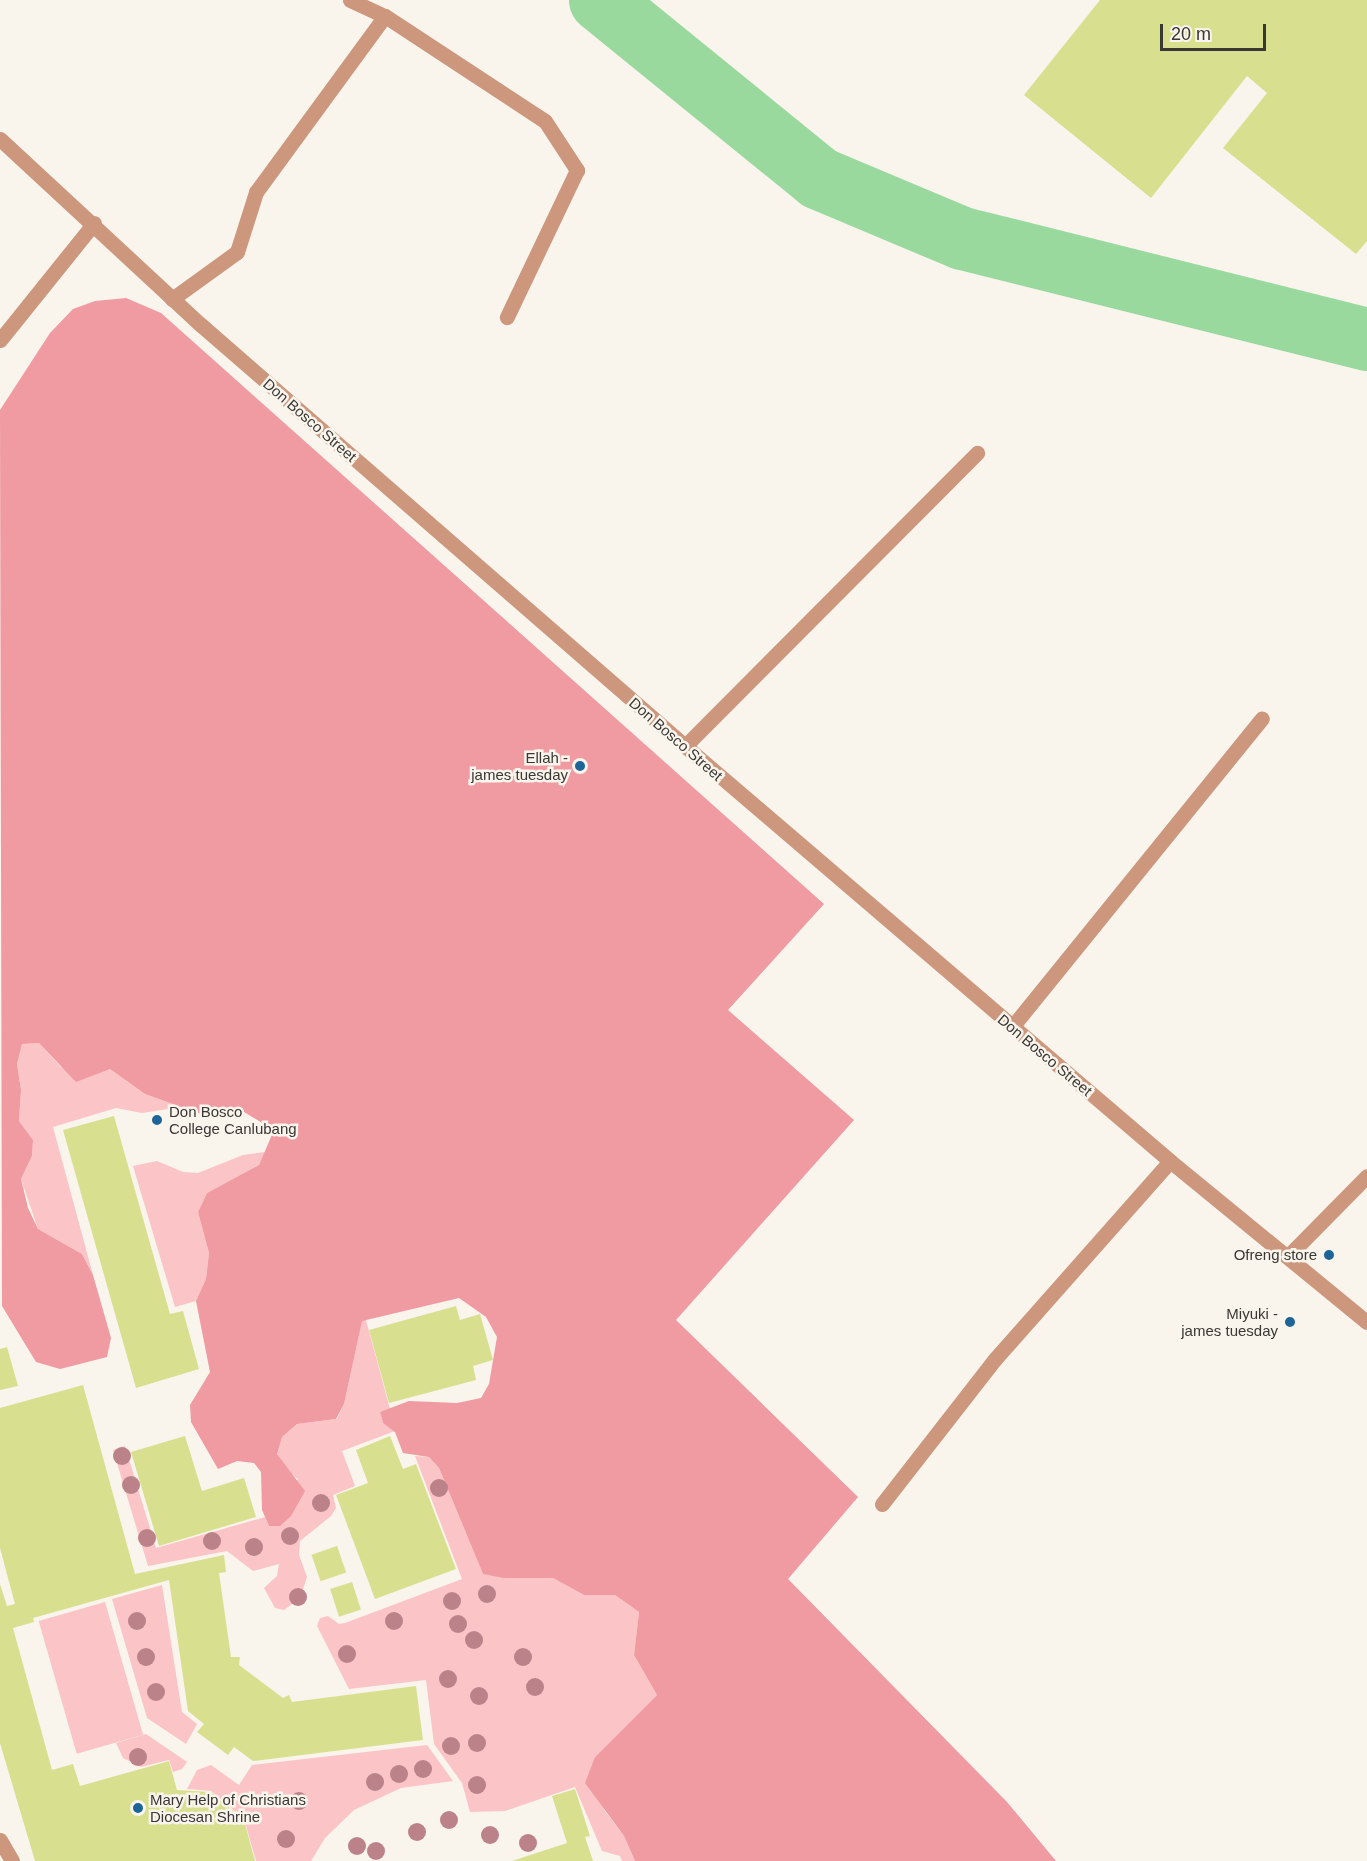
<!DOCTYPE html>
<style>
body{margin:0}
#map{position:relative;width:1367px;height:1861px;overflow:hidden;background:#f9f4ec;font-family:Arial,sans-serif}
div>[style]{position:absolute}
.green>*{inset:0;background:#fbc4c7;transform-origin:0 0}
.forest>*{inset:0;background:#f09aa1}
.river>*{height:63px;margin:-31.5px;padding:0 31.5px;transform-origin:31.5px;border-radius:31.5px;background:#9ad99e}
.building>*{inset:0;background:#d8e090;transform-origin:0 0}
.service>*{height:15px;margin:-7.5px;padding:0 7.5px;transform-origin:7.5px;border-radius:7.5px;background:#cc977d}
.minor>*{height:15px;margin:-7.5px;padding:0 7.5px;transform-origin:7.5px;border-radius:7.5px;background:#cc977d}
.tertiary>*{height:15px;margin:-7.5px;padding:0 7.5px;transform-origin:7.5px;border-radius:7.5px;background:#cc977d}
.trees>*{width:18px;height:18px;margin:-9px;border-radius:50%;background:#bb8389}
.dots>*{width:16px;height:16px;translate:-50% -50%;box-sizing:border-box;border:3px solid #f9f4ec;border-radius:50%}
span{translate:-50% -50%;white-space:nowrap;text-align:center;line-height:1.15;-webkit-text-stroke:5px #f9f4ec;paint-order:stroke}
.street-label{font-size:15px;color:#393834}
.poi-label{font-size:15px;color:#393834}
.right{translate:-100% -50%;text-align:right}
.left{translate:0 -50%;text-align:left}
.scale{position:absolute;left:1160px;top:24px;width:106px;height:27px;box-sizing:border-box;border:3px solid #393834;border-top:0;padding-left:8px;font-size:18px;line-height:21px;white-space:nowrap;color:#393834;-webkit-text-stroke:4px #f9f4ec;paint-order:stroke}
</style>
<div id="map">
<div class="green">
<i style="clip-path:polygon(39px 1043px,61px 1067px,92px 1074px,110px 1069px,145px 1094px,181px 1107px,142px 1113px,116px 1108px,53px 1127px,93px 1275px,82px 1254px,38px 1229px,21px 1179px,32px 1156px,33px 1140px,19px 1121px,21px 1090px,17px 1064px,22px 1044px)"></i>
<i style="clip-path:polygon(265px 1152px,259px 1165px,207px 1193px,198px 1212px,209px 1253px,206px 1279px,196px 1301px,175px 1307px,133px 1166px,157px 1161px,183px 1172px,198px 1173px,243px 1155px)"></i>
<i style="clip-path:polygon(362px 1320px,366px 1320px,390px 1409px,380px 1412px,383px 1423px,395px 1431px,342px 1451px,355px 1486px,333px 1495px,336px 1508px,331px 1516px,300px 1541px,299px 1555px,307px 1577px,300px 1598px,284px 1610px,275px 1608px,264px 1588px,277px 1576px,279px 1564px,253px 1571px,227px 1551px,148px 1566px,113px 1450px,125px 1446px,156px 1548px,265px 1517px,269px 1526px,298px 1479px,285px 1469px,277px 1453px,282px 1437px,297px 1424px,337px 1419px,344px 1404px)"></i>
<i style="clip-path:polygon(415px 1456px,429px 1457px,439px 1468px,483px 1574px,553px 1578px,584px 1595px,615px 1595px,639px 1612px,634px 1655px,657px 1695px,595px 1757px,604px 1810px,624px 1836px,635px 1861px,622px 1861px,620px 1856px,602px 1851px,575px 1787px,505px 1811px,470px 1812px,462px 1783px,434px 1744px,426px 1680px,349px 1689px,317px 1626px,320px 1618px,328px 1616px,339px 1624px,345px 1623px,462px 1579px)"></i>
<i style="clip-path:polygon(162px 1585px,182px 1712px,197px 1724px,186px 1744px,147px 1718px,112px 1599px)"></i>
<i style="left:105px;top:1602px;width:138px;height:69px;rotate:74deg"></i>
<i style="clip-path:polygon(146px 1734px,187px 1762px,182px 1769px,173px 1772px,169px 1760px,141px 1767px,123px 1758px,116px 1743px)"></i>
<i style="clip-path:polygon(427px 1745px,453px 1781px,401px 1788px,354px 1810px,325px 1838px,311px 1861px,256px 1861px,244px 1819px,211px 1791px,187px 1789px,197px 1770px,211px 1765px,239px 1785px,252px 1765px)"></i>
</div>
<div class="forest">
<i style="clip-path:polygon(126px 298px,161px 313px,824px 904px,728px 1010px,854px 1120px,676px 1320px,858px 1497px,788px 1579px,1007px 1802px,1056px 1861px,635px 1861px,624px 1836px,585px 1783px,595px 1757px,657px 1695px,634px 1655px,639px 1612px,615px 1595px,584px 1595px,553px 1578px,504px 1578px,483px 1574px,439px 1468px,429px 1457px,403px 1453px,395px 1432px,383px 1423px,380px 1412px,409px 1401px,457px 1403px,481px 1398px,489px 1384px,497px 1337px,486px 1317px,459px 1298px,362px 1321px,344px 1404px,336px 1419px,297px 1424px,282px 1437px,277px 1454px,305px 1491px,291px 1516px,280px 1526px,269px 1526px,262px 1510px,261px 1472px,254px 1463px,237px 1461px,218px 1469px,191px 1422px,190px 1405px,210px 1372px,196px 1301px,206px 1279px,209px 1253px,198px 1212px,207px 1193px,259px 1165px,274px 1130px,244px 1112px,209px 1117px,145px 1094px,110px 1069px,76px 1082px,39px 1043px,22px 1044px,17px 1064px,21px 1090px,19px 1121px,33px 1140px,32px 1156px,21px 1179px,28px 1208px,38px 1229px,82px 1254px,93px 1275px,111px 1338px,107px 1357px,60px 1369px,36px 1362px,2px 1306px,0 410px,50px 333px,73px 309px,95px 301px)"></i>
</div>
<div class="river">
<i style="left:600px;top:0;width:282px;rotate:39.1deg"></i>
<i style="left:819px;top:178px;width:155px;rotate:22.8deg"></i>
<i style="left:962px;top:238px;width:417px;rotate:14deg"></i>
</div>
<div class="building">
<i style="clip-path:polygon(1100px 0,1367px 0,1367px 241px,1356px 254px,1223px 148px,1267px 93px,1247px 76px,1151px 198px,1024px 95px)"></i>
<i style="clip-path:polygon(114px 1116px,170px 1314px,183px 1311px,199px 1369px,136px 1388px,63px 1130px)"></i>
<i style="clip-path:polygon(456px 1306px,460px 1320px,480px 1314px,493px 1360px,473px 1366px,476px 1380px,389px 1403px,369px 1330px)"></i>
<i style="clip-path:polygon(7px 1347px,18px 1386px,0 1390px,0 1349px)"></i>
<i style="clip-path:polygon(83px 1385px,135px 1574px,224px 1555px,226px 1572px,219px 1573px,231px 1657px,240px 1657px,239px 1665px,283px 1698px,289px 1695px,292px 1702px,416px 1686px,423px 1740px,253px 1761px,234px 1747px,228px 1755px,197px 1732px,204px 1724px,188px 1711px,169px 1580px,33px 1618px,34px 1622px,13px 1628px,52px 1770px,73px 1764px,80px 1786px,169px 1761px,177px 1790px,211px 1792px,244px 1820px,255px 1861px,35px 1861px,0 1743px,0 1584px,7px 1606px,15px 1604px,0 1548px,0 1408px)"></i>
<i style="clip-path:polygon(185px 1436px,202px 1491px,244px 1478px,256px 1517px,159px 1546px,131px 1452px)"></i>
<i style="clip-path:polygon(390px 1436px,403px 1469px,416px 1464px,456px 1569px,375px 1599px,336px 1495px,368px 1483px,356px 1450px)"></i>
<i style="left:337px;top:1546px;width:28px;height:27px;rotate:71deg"></i>
<i style="left:352px;top:1582px;width:29px;height:23px;rotate:72deg"></i>
<i style="clip-path:polygon(575px 1789px,590px 1836px,585px 1837px,593px 1861px,512px 1861px,567px 1843px,552px 1796px)"></i>
</div>
<div class="service">
<i style="left:0;top:1840px;width:24px;rotate:60deg"></i>
</div>
<div class="minor">
<i style="left:350px;top:0;width:38px;rotate:25deg"></i>
<i style="left:385px;top:16px;width:191px;rotate:33.3deg"></i>
<i style="left:545px;top:121px;width:59px;rotate:56.9deg"></i>
<i style="left:577px;top:170px;width:163px;rotate:115.5deg"></i>
<i style="left:172px;top:299px;width:80px;rotate:-35.9deg"></i>
<i style="left:237px;top:252px;width:63px;rotate:-72.4deg"></i>
<i style="left:256px;top:192px;width:218px;rotate:-53.8deg"></i>
<i style="left:685px;top:746px;width:414px;rotate:-45.1deg"></i>
<i style="left:1012px;top:1027px;width:397px;rotate:-51deg"></i>
<i style="left:1288px;top:1256px;width:112px;rotate:-45.4deg"></i>
<i style="left:882px;top:1504px;width:184px;rotate:-52.1deg"></i>
<i style="left:995px;top:1359px;width:264px;rotate:-48.5deg"></i>
</div>
<div class="tertiary">
<i style="left:0;top:139px;width:274px;rotate:42.8deg"></i>
<i style="left:201px;top:325px;width:641px;rotate:41.02deg"></i>
<i style="left:685px;top:746px;width:638px;rotate:40.55deg"></i>
<i style="left:1170px;top:1161px;width:254px;rotate:39.3deg"></i>
<i style="left:0;top:340px;width:150px;rotate:-51.2deg"></i>
</div>
<div class="trees">
<i style="left:122px;top:1456px"></i>
<i style="left:131px;top:1485px"></i>
<i style="left:439px;top:1488px"></i>
<i style="left:321px;top:1503px"></i>
<i style="left:290px;top:1536px"></i>
<i style="left:147px;top:1538px"></i>
<i style="left:212px;top:1541px"></i>
<i style="left:254px;top:1547px"></i>
<i style="left:487px;top:1594px"></i>
<i style="left:298px;top:1597px"></i>
<i style="left:452px;top:1601px"></i>
<i style="left:137px;top:1621px"></i>
<i style="left:394px;top:1621px"></i>
<i style="left:458px;top:1624px"></i>
<i style="left:474px;top:1640px"></i>
<i style="left:347px;top:1654px"></i>
<i style="left:146px;top:1657px"></i>
<i style="left:523px;top:1657px"></i>
<i style="left:448px;top:1679px"></i>
<i style="left:535px;top:1687px"></i>
<i style="left:156px;top:1692px"></i>
<i style="left:479px;top:1696px"></i>
<i style="left:477px;top:1743px"></i>
<i style="left:451px;top:1746px"></i>
<i style="left:138px;top:1757px"></i>
<i style="left:423px;top:1769px"></i>
<i style="left:399px;top:1774px"></i>
<i style="left:375px;top:1782px"></i>
<i style="left:477px;top:1785px"></i>
<i style="left:299px;top:1801px"></i>
<i style="left:449px;top:1820px"></i>
<i style="left:417px;top:1832px"></i>
<i style="left:490px;top:1835px"></i>
<i style="left:286px;top:1839px"></i>
<i style="left:528px;top:1843px"></i>
<i style="left:357px;top:1846px"></i>
<i style="left:376px;top:1851px"></i>
</div>
<div class="dots">
<i style="left:580px;top:766px;background:#1d6599"></i>
<i style="left:157px;top:1120px;background:#1d6599"></i>
<i style="left:1329px;top:1255px;background:#1d6599"></i>
<i style="left:1290px;top:1322px;background:#1d6599"></i>
<i style="left:138px;top:1808px;background:#1d6599"></i>
</div>
<div class="street-label">
<span style="left:310px;top:420px;rotate:41deg">Don Bosco Street</span>
<span style="left:676px;top:739px;rotate:41deg">Don Bosco Street</span>
<span style="left:1045px;top:1055px;rotate:40deg">Don Bosco Street</span>
</div>
<div class="poi-label">
<span class="right" style="left:568px;top:766px">Ellah -<br>james tuesday</span>
<span class="left" style="left:169px;top:1120px">Don Bosco<br>College Canlubang</span>
<span class="right" style="left:1317px;top:1255px">Ofreng store</span>
<span class="right" style="left:1278px;top:1322px">Miyuki -<br>james tuesday</span>
<span class="left" style="left:150px;top:1808px">Mary Help of Christians<br>Diocesan Shrine</span>
</div>
<div class="scale">20 m</div>
</div>
